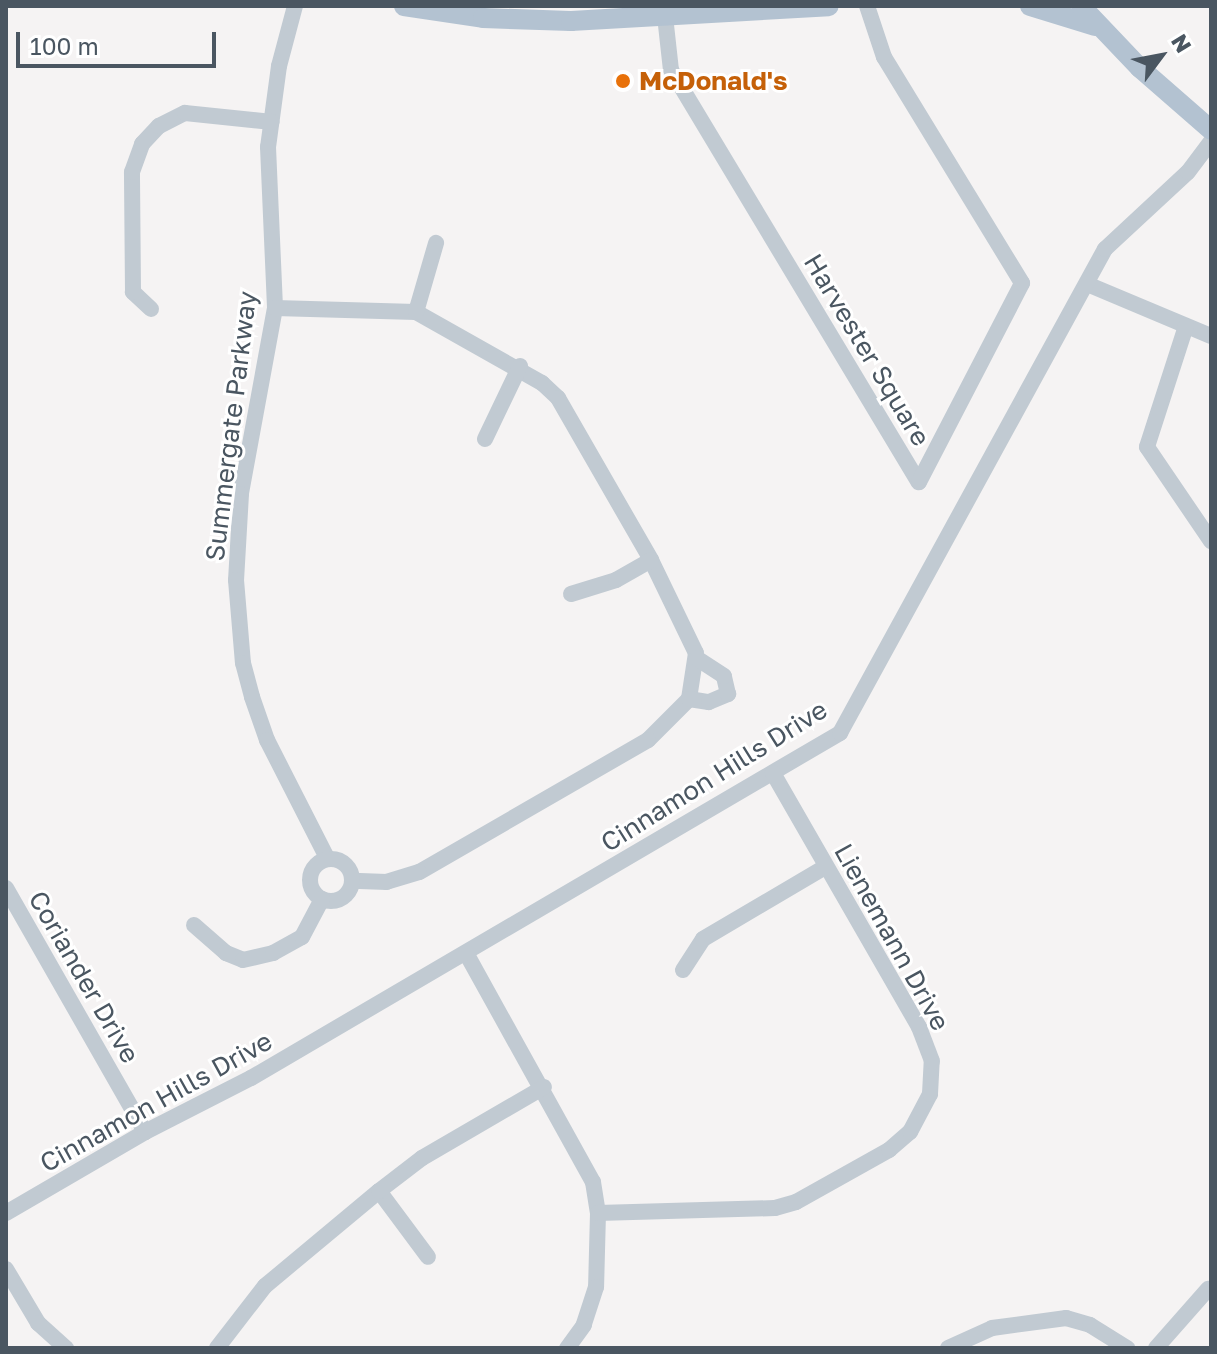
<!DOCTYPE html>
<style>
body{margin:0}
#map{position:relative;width:1217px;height:1354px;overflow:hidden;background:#f5f3f3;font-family:"Golos Text",sans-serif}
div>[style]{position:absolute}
.minor>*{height:16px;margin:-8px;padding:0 8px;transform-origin:8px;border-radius:8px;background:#c1cad2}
.minor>.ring{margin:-8px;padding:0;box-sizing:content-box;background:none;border:16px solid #c1cad2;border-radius:50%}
.major>*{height:20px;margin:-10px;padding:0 10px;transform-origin:10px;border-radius:10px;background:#b3c2d1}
.dots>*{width:22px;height:22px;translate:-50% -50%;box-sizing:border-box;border:4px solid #fff;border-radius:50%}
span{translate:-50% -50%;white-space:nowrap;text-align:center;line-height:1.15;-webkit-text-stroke:6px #fff;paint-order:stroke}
.food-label{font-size:26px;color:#c56008;font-weight:700}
.left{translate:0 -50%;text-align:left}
.street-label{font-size:26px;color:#4a5661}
.frame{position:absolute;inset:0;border:8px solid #4a5661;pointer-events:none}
.north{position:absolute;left:1121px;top:16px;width:80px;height:80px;-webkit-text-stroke:6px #fff;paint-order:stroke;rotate:58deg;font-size:22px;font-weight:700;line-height:32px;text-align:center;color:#4a5661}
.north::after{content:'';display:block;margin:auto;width:28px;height:36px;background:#4a5661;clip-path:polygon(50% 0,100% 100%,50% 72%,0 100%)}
.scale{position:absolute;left:16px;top:32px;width:200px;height:36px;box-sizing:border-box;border:4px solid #4a5661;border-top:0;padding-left:10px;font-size:24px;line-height:28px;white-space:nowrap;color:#4a5661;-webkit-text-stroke:6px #fff;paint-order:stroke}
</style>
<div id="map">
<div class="minor">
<i style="left:295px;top:6px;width:62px;rotate:104.9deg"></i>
<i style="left:279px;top:66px;width:82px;rotate:97.7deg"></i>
<i style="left:268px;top:147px;width:161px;rotate:87.5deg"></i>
<i style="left:275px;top:308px;width:189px;rotate:100.4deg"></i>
<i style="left:241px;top:494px;width:86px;rotate:93.3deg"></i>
<i style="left:236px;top:580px;width:83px;rotate:85.2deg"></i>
<i style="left:243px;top:663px;width:35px;rotate:75deg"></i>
<i style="left:252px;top:697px;width:46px;rotate:70.8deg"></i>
<i style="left:267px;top:740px;width:132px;rotate:63deg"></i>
<i style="left:665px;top:16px;width:54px;rotate:83.7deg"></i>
<i style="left:671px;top:70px;width:481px;rotate:59deg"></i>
<i style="left:919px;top:482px;width:224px;rotate:-62.6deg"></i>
<i style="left:1022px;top:283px;width:265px;rotate:-121.4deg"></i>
<i style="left:884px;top:57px;width:54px;rotate:-108.4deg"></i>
<i style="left:1087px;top:284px;width:134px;rotate:22.8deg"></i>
<i style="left:275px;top:308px;width:141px;rotate:1.6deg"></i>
<i style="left:416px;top:312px;width:145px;rotate:29.4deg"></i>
<i style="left:542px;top:383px;width:22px;rotate:43deg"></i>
<i style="left:558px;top:398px;width:187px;rotate:60.1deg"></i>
<i style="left:651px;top:560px;width:103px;rotate:64.2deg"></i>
<i style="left:696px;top:653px;width:47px;rotate:98.7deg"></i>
<i style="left:689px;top:699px;width:58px;rotate:135deg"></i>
<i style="left:648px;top:740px;width:264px;rotate:150deg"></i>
<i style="left:419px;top:872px;width:34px;rotate:163deg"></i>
<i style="left:387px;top:882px;width:34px;rotate:-178deg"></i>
<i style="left:151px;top:309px;width:25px;rotate:-137deg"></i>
<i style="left:133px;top:292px;width:120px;rotate:-90.5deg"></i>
<i style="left:132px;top:172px;width:30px;rotate:-70deg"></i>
<i style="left:142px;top:144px;width:25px;rotate:-47deg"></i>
<i style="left:159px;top:126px;width:29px;rotate:-27deg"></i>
<i style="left:185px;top:113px;width:87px;rotate:5.9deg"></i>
<i style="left:416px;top:312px;width:72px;rotate:-73.8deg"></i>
<i style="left:1186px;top:326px;width:127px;rotate:107.9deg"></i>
<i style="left:1147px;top:447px;width:114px;rotate:55.8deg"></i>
<i style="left:485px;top:439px;width:81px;rotate:-64.4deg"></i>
<i style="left:571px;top:594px;width:47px;rotate:-17.3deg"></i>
<i style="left:616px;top:580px;width:40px;rotate:-29.7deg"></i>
<i style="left:689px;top:699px;width:20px;rotate:9deg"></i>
<i style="left:709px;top:702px;width:21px;rotate:-23deg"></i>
<i style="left:728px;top:694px;width:18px;rotate:-103deg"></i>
<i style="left:724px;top:676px;width:33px;rotate:-147deg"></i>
<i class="ring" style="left:310px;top:859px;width:26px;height:26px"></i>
<i style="left:6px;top:888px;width:281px;rotate:60.3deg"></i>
<i style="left:194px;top:925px;width:43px;rotate:41.2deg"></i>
<i style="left:226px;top:953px;width:18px;rotate:22deg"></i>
<i style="left:243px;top:960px;width:31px;rotate:-13deg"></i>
<i style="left:273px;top:953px;width:33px;rotate:-29deg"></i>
<i style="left:302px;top:937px;width:43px;rotate:-62.2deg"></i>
<i style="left:466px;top:953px;width:262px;rotate:61deg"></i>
<i style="left:593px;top:1182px;width:31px;rotate:81deg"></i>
<i style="left:598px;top:1213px;width:74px;rotate:91.5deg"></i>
<i style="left:596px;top:1287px;width:40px;rotate:108deg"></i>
<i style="left:584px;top:1325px;width:29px;rotate:126deg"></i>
<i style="left:683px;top:970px;width:37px;rotate:-57deg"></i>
<i style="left:703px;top:939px;width:142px;rotate:-30.5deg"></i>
<i style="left:379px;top:1191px;width:82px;rotate:53.4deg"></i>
<i style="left:6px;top:1213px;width:161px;rotate:-30.2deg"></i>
<i style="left:145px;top:1132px;width:119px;rotate:-27deg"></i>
<i style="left:251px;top:1078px;width:683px;rotate:-30.36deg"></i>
<i style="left:840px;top:733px;width:552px;rotate:-61.3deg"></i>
<i style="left:1105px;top:249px;width:113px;rotate:-42.9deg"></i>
<i style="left:1188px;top:172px;width:38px;rotate:-53deg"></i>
<i style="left:598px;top:1213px;width:177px;rotate:-1.6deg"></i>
<i style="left:775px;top:1208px;width:22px;rotate:-16deg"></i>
<i style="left:796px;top:1202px;width:107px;rotate:-29.2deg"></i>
<i style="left:889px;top:1150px;width:28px;rotate:-41deg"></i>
<i style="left:910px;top:1132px;width:43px;rotate:-62.2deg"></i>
<i style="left:930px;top:1094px;width:33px;rotate:-87deg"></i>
<i style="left:932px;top:1061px;width:36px;rotate:-111deg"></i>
<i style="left:919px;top:1027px;width:293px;rotate:-119.9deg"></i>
<i style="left:6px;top:1269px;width:63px;rotate:59.3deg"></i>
<i style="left:38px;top:1323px;width:38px;rotate:42deg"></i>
<i style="left:217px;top:1348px;width:78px;rotate:-52.3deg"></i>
<i style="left:265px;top:1286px;width:148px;rotate:-39.8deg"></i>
<i style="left:379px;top:1191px;width:54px;rotate:-37.5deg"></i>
<i style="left:422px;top:1158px;width:141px;rotate:-30.2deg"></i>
<i style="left:948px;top:1348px;width:48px;rotate:-24.4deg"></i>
<i style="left:992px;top:1328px;width:75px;rotate:-7.7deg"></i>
<i style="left:1066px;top:1318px;width:25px;rotate:16deg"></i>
<i style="left:1090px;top:1325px;width:44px;rotate:31.9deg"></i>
<i style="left:1156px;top:1348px;width:79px;rotate:-48.6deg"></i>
</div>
<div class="major">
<i style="left:404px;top:6px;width:80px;rotate:8.6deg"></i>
<i style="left:483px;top:18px;width:88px;rotate:2deg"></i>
<i style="left:571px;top:21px;width:258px;rotate:-3.3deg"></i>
<i style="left:1030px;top:6px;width:68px;rotate:17.1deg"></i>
<i style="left:1081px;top:6px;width:86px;rotate:46.4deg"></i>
<i style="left:1140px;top:68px;width:94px;rotate:41.1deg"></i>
</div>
<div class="dots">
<i style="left:623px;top:81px;background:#e8710a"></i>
</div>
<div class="food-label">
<span class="left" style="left:639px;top:81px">McDonald's</span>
</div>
<div class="street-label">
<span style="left:867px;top:350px;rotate:59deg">Harvester Square</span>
<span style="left:231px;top:426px;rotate:-83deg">Summergate Parkway</span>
<span style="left:714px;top:776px;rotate:-32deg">Cinnamon Hills Drive</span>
<span style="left:892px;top:937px;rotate:61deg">Lienemann Drive</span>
<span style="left:84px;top:977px;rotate:60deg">Coriander Drive</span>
<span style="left:156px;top:1102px;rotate:-29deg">Cinnamon Hills Drive</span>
</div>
<div class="frame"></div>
<div class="north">N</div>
<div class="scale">100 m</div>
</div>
